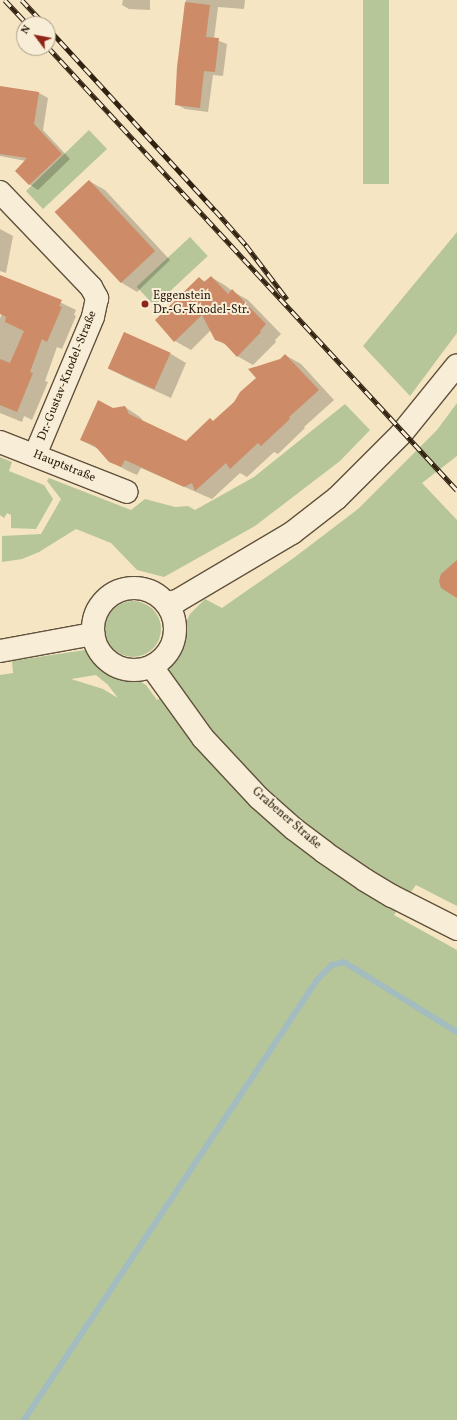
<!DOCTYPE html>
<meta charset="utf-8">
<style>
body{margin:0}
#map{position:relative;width:457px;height:1420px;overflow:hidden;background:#f5e5c3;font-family:Vollkorn,serif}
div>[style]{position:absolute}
.green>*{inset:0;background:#b6c698;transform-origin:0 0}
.round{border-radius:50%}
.shadow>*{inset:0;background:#0003}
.stream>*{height:6px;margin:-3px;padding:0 3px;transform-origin:3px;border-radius:3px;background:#a2bcbf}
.building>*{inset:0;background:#ce8b67;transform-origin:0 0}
.roads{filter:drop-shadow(1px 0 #61523d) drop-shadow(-1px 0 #61523d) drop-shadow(0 1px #61523d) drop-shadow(0 -1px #61523d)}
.minor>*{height:22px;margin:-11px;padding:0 11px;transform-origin:11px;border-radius:11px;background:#f8eed8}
.minor>.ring{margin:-11px;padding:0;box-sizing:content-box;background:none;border:22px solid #f8eed8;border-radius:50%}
.rail>*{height:4.5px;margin-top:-2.25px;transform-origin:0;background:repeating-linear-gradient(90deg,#f8eed8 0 9px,#302110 0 18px);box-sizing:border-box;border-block:1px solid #302110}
.dots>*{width:11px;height:11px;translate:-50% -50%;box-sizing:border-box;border:2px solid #f8eed8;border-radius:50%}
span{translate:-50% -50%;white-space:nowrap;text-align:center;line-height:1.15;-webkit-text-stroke:4px #f8eed8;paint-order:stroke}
.poi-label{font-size:12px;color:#302110}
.left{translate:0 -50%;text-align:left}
.street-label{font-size:12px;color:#302110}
.north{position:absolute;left:16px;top:16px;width:40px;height:40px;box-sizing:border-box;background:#f8eed8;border:1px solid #a89c88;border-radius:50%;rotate:302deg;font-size:11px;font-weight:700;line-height:16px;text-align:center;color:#302110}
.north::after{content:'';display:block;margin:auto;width:14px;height:18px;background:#8f2418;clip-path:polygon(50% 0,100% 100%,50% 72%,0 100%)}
</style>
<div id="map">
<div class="green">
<i style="left:363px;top:0;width:26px;height:184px"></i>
<i style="clip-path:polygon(89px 130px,107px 149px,43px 209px,25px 190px,26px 191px)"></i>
<i style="clip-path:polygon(457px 232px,457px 333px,410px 396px,363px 346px)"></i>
<i style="left:190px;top:237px;width:26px;height:73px;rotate:47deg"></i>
<i style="clip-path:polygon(evenodd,457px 403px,457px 456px,422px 483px,457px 520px,457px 906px,416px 885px,394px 915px,457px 950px,457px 1420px,0 1420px,0 675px,13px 673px,12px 661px,85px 650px,146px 685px,157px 700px,176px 687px,169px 671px,175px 646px,190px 614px,205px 599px,222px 608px,295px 557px,358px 509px,437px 430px,457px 403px,96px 675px,108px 685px,118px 698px,103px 689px,71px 679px,96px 675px)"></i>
<i style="clip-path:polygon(345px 404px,370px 430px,340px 461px,255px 526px,164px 577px,137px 570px,111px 543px,76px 529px,39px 552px,22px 559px,2px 562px,2px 536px,41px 534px,61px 499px,47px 481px,49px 478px,131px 510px,145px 499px,175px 507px,188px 506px,195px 510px,254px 477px)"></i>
<i style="clip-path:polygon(0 457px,12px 462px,9px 471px,44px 485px,53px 499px,36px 529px,11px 528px,11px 515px,7px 513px,4px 518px,0 515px)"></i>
<i class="round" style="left:105px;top:601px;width:56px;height:56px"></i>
</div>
<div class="shadow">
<i style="clip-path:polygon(123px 0,150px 0,150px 10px,129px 9px,122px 5px)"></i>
<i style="clip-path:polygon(186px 0,245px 0,244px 9px,218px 7px,214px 39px,227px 44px,223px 76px,213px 75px,208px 112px,185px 109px,176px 104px,178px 67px)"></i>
<i style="clip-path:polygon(0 87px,39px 93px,48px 98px,43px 130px,70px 159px,38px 190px,29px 184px,26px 161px,0 156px)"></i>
<i style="clip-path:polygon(89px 181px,105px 190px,170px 260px,137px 292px,122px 283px,57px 213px)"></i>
<i style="clip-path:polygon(0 229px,13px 236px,6px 273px,0 271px)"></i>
<i style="clip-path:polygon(211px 277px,226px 286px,232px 291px,248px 300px,281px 334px,275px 340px,276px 342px,253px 365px,237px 356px,228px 346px,215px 339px,211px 330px,191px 350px,175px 341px,199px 278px,206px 282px)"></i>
<i style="clip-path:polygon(18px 282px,76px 310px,74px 315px,76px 316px,62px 349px,57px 347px,45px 381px,48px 382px,32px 420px,24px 416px,22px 422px,0 413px,0 318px)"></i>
<i style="clip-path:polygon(124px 333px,171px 354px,186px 363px,171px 398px,125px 377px,109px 368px)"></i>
<i style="clip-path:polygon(285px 355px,301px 364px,334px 400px,304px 427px,305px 428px,278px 454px,274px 452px,247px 477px,240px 473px,212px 499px,141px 468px,137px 475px,126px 470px,110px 461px,100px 450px,81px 440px,113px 409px,125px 407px,140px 417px,144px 422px,186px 442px,210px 419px,214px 422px)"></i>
</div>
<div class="stream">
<i style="left:24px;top:1420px;width:529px;rotate:-56.34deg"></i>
<i style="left:317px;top:980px;width:21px;rotate:-45deg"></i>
<i style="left:332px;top:965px;width:12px;rotate:-14deg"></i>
<i style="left:344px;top:962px;width:133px;rotate:31.8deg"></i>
</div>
<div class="building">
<i style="clip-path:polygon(185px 2px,210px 5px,206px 37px,219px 38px,215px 72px,204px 71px,200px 108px,175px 105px,177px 67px)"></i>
<i style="clip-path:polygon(0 86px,39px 92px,34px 124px,62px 154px,29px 185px,15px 171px,27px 158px,0 154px)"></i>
<i style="left:89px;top:180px;width:97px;height:47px;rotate:47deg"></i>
<i style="clip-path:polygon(0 275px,62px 300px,59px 306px,62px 307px,47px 342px,42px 339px,30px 372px,33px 373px,17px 412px,0 405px,0 359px,10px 363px,24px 331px,5px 322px,6px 317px,0 314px)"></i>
<i style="clip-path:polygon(211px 276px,228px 294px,232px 289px,266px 324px,260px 331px,261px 332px,237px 357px,224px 343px,215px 340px,202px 315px,174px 342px,155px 320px,199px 277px,204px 282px)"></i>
<i style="left:124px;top:332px;width:51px;height:40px;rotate:24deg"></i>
<i style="clip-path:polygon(285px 354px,319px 390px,289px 417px,290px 419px,261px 446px,258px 443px,230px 469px,226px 463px,195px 491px,192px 483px,184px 487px,125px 460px,121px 467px,109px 462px,95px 446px,80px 440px,98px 400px,113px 408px,125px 406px,129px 414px,186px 441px,210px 418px,213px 421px,234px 402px,240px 392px,256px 378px,248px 369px,280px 359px)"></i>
<i style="clip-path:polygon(457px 560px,457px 598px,441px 588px,439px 581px,441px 574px)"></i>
</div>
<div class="roads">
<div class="minor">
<i style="left:0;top:192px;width:132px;rotate:46.2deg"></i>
<i style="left:91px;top:287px;width:13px;rotate:61deg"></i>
<i style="left:97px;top:298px;width:19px;rotate:102deg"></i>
<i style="left:93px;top:317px;width:150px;rotate:112.8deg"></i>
<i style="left:0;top:442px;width:136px;rotate:21.5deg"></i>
<i class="ring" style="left:93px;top:588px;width:60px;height:60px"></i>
<i style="left:166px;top:603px;width:11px;rotate:-10deg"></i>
<i style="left:177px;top:601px;width:134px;rotate:-30.6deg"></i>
<i style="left:292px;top:533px;width:57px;rotate:-37.9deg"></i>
<i style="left:337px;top:498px;width:92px;rotate:-45deg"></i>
<i style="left:402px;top:433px;width:87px;rotate:-51deg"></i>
<i style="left:0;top:651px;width:95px;rotate:-10.4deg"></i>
<i style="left:152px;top:667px;width:87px;rotate:54.3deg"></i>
<i style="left:203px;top:738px;width:82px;rotate:47deg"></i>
<i style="left:259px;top:798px;width:47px;rotate:41.5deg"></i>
<i style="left:294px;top:829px;width:38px;rotate:37deg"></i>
<i style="left:324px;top:852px;width:50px;rotate:34.3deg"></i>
<i style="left:365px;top:880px;width:31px;rotate:31deg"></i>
<i style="left:392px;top:896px;width:73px;rotate:26.9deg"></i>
</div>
</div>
<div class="rail">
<i style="left:5px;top:0;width:33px;rotate:47deg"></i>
<i style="left:22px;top:0;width:33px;rotate:47deg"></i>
<i style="left:48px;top:28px;width:247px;rotate:47.5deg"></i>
<i style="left:215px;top:210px;width:47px;rotate:48.5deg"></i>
<i style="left:246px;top:245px;width:68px;rotate:52.8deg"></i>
<i style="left:48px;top:47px;width:603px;rotate:47.29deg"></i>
</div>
<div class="dots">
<i style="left:145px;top:304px;background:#8f2418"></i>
</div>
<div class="poi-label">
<span class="left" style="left:153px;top:304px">Eggenstein<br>Dr.-G.-Knodel-Str.</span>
</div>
<div class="street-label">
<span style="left:68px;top:376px;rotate:-68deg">Dr.-Gustav-Knodel-Straße</span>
<span style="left:64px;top:467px;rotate:22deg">Hauptstraße</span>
<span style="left:286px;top:819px;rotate:41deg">Grabener Straße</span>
</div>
<div class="north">N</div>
</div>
